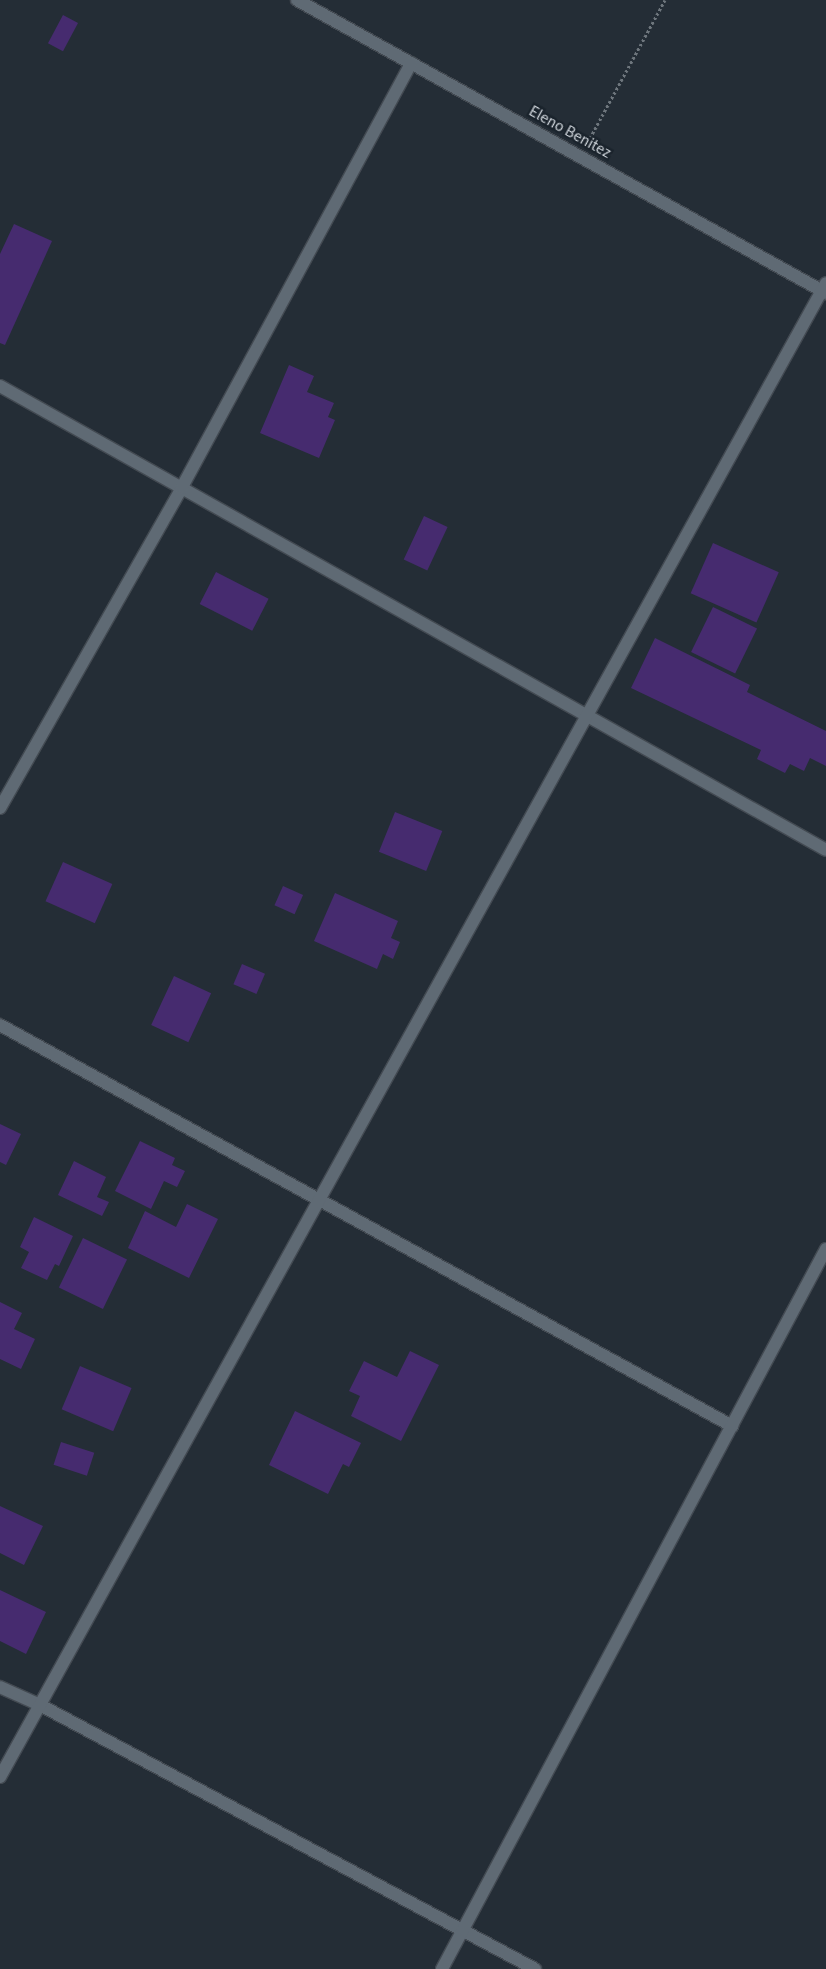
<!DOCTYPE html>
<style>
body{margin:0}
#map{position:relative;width:826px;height:1969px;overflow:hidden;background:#242d36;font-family:"Source Sans 3",sans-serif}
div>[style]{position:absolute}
.building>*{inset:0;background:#462b6f;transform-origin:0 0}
.path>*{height:3px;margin-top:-1.5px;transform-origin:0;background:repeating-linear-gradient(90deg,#6e767d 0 2.5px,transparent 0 5px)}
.roads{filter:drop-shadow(1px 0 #434a52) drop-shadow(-1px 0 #434a52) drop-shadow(0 1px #434a52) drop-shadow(0 -1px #434a52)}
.minor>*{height:12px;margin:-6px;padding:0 6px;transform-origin:6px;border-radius:6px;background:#5f6a74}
span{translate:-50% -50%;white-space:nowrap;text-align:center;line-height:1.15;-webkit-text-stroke:5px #1a232c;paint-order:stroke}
.street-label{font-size:16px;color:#cdd3d9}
</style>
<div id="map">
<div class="building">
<i style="left:63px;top:15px;width:17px;height:32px;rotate:28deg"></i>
<i style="clip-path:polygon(14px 224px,52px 241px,5px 345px,0 343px,0 254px)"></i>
<i style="clip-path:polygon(289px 365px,314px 376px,307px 392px,334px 403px,328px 417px,335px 420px,319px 458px,260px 433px)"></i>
<i style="left:424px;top:516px;width:26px;height:48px;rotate:25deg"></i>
<i style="left:713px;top:543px;width:72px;height:55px;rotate:24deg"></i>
<i style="left:216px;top:572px;width:59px;height:36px;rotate:27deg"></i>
<i style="left:713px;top:607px;width:49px;height:50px;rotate:26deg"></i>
<i style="clip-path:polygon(655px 638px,750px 685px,747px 692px,826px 731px,826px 766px,810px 758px,804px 771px,790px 764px,785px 773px,757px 759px,761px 750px,631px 688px)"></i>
<i style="left:395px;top:812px;width:51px;height:43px;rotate:22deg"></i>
<i style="left:63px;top:862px;width:54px;height:43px;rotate:24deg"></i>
<i style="left:283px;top:886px;width:22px;height:21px;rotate:24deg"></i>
<i style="clip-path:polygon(335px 893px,398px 921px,391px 938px,400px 942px,393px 959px,383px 954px,377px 969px,314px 941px)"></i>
<i style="left:242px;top:964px;width:25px;height:22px;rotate:23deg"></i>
<i style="left:174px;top:976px;width:41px;height:54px;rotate:25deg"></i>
<i style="clip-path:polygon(0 1124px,21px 1134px,6px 1165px,0 1162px)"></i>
<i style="clip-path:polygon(140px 1141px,175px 1158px,172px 1165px,185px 1171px,177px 1187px,164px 1181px,151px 1209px,115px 1191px)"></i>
<i style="clip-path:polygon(74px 1161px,106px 1177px,97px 1197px,109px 1202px,102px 1216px,58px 1195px)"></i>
<i style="clip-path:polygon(187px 1204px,218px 1219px,189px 1278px,128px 1248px,145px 1211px,176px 1227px)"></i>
<i style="clip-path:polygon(34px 1217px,73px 1236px,59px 1266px,55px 1264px,47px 1280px,21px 1268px,29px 1252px,20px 1247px)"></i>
<i style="left:83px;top:1238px;width:49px;height:55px;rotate:26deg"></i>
<i style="clip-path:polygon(0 1302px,22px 1313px,14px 1329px,35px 1339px,21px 1369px,0 1359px)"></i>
<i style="clip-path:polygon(410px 1351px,439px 1365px,401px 1441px,351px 1416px,360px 1396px,349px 1391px,364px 1361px,397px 1377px)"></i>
<i style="left:80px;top:1366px;width:56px;height:47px;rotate:23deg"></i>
<i style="clip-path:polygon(295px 1411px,361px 1443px,349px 1467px,343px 1464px,328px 1494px,269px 1465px)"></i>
<i style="left:61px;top:1442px;width:35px;height:24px;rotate:18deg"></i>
<i style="clip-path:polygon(0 1506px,43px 1526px,24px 1565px,0 1553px)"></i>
<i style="clip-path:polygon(0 1590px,46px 1612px,26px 1654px,0 1641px)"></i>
</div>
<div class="path">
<i style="left:590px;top:138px;width:157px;rotate:-61.5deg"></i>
</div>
<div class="roads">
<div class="minor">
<i style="left:297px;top:0;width:605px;rotate:28.98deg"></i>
<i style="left:0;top:386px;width:947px;rotate:29.32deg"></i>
<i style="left:0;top:808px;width:369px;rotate:-60.4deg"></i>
<i style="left:182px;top:487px;width:482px;rotate:-61.6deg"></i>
<i style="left:0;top:1025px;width:835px;rotate:28.71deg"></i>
<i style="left:0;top:1687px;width:44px;rotate:24.2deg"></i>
<i style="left:40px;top:1705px;width:561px;rotate:28.07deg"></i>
<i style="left:0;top:1777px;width:1707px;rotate:-61.06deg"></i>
<i style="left:442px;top:1969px;width:816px;rotate:-61.93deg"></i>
</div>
</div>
<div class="street-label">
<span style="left:570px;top:132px;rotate:29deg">Eleno Benitez</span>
</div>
</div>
